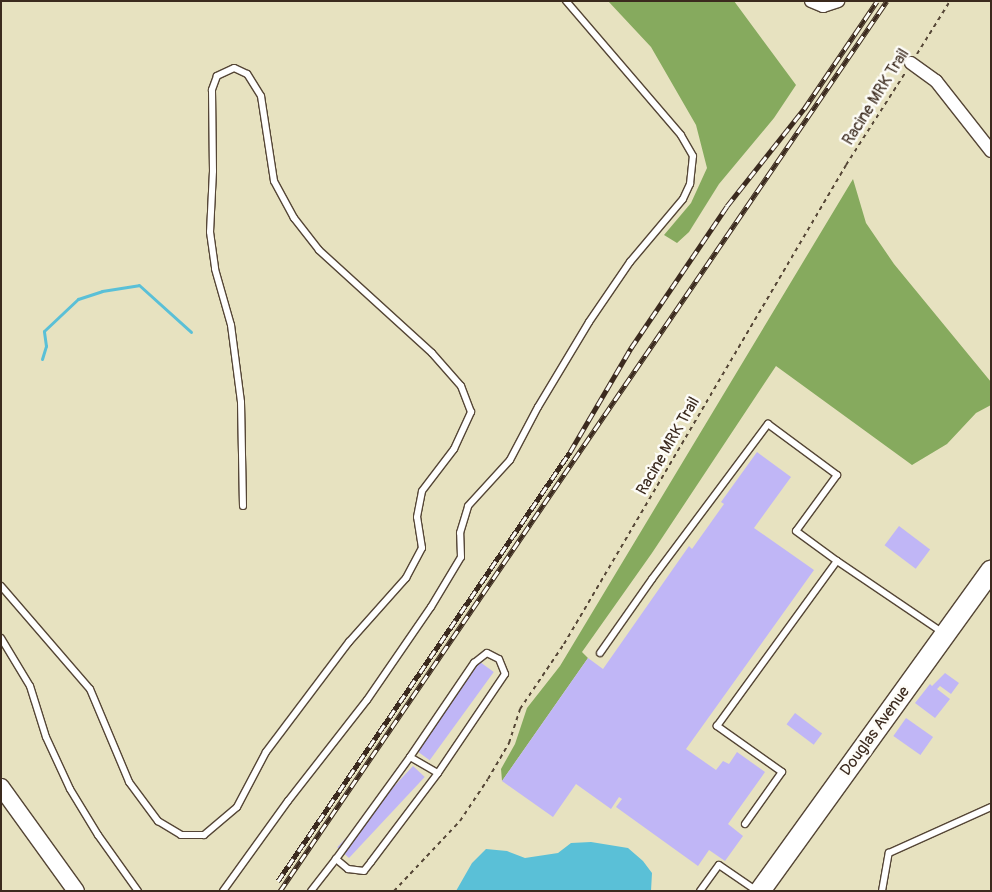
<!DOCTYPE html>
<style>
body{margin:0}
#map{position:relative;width:992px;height:892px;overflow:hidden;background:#e7e2c0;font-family:Pangolin,sans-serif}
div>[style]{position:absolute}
.forest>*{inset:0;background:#86aa5e}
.water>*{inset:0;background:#5ac0d7}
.stream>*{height:3px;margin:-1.5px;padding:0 1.5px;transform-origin:1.5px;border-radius:1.5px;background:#5ac0d7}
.building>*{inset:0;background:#c0b6f6;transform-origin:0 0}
.path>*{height:2px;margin-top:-1px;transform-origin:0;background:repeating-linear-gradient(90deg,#554636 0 4px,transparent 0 8px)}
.roads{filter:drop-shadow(1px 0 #554636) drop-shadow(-1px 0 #554636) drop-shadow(0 1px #554636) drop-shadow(0 -1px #554636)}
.service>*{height:6px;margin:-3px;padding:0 3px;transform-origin:3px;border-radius:3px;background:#fff}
.minor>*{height:12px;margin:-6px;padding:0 6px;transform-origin:6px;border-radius:6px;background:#fff}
.tertiary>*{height:16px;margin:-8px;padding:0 8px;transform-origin:8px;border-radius:8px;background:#fff}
.primary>*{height:20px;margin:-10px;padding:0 10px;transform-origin:10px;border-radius:10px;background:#fff}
.rail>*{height:5px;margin-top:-2.5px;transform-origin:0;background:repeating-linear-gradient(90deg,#fdfcf7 0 9px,#3b2a1e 0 18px);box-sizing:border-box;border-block:1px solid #3b2a1e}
span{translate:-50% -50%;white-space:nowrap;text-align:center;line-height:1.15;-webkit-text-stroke:5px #fdfcf7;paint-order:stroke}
.street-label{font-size:16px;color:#3b2a1e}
.frame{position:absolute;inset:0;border:2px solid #3b2a1e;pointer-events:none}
</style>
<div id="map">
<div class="forest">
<i style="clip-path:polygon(608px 1px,734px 1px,796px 85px,774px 118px,719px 184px,689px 232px,677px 243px,664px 235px,691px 203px,707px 168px,696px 125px,651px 47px)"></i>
<i style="clip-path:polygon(853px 179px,866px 223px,894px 264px,991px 382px,991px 405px,976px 413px,947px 444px,912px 465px,776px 366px,652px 553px,582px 652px,588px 658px,502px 781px,501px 769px,515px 744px,527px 708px,560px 666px)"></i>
</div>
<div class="water">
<i style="clip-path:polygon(591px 842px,628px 848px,643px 861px,652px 873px,651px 891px,456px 891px,472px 863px,486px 849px,507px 851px,525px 858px,558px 853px,571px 843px)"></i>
</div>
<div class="stream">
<i style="left:42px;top:359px;width:14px;rotate:-73deg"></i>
<i style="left:46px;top:346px;width:15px;rotate:-98deg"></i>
<i style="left:44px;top:331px;width:47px;rotate:-43.3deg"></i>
<i style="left:78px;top:299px;width:25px;rotate:-18deg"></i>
<i style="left:102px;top:291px;width:37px;rotate:-9deg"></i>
<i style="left:139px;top:285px;width:70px;rotate:42.1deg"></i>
</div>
<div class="building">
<i style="clip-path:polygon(757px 452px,791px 477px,754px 528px,814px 570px,686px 749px,716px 770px,723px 761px,729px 764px,737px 752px,765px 772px,728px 824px,743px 836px,725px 861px,709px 850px,698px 866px,616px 807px,622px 799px,619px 797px,611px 809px,576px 784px,553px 817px,502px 781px,588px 658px,603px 669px,689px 546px,692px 549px,724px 504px,721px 502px)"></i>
<i style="left:899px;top:526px;width:39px;height:24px;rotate:37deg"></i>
<i style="left:480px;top:662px;width:17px;height:109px;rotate:36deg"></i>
<i style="clip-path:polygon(945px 673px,959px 683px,951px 694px,940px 686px,937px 689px,950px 699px,935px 718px,915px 703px,930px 684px,932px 686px)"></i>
<i style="left:795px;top:713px;width:34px;height:14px;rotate:37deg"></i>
<i style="left:906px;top:718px;width:33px;height:22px;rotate:35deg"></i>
<i style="left:413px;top:766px;width:16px;height:111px;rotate:43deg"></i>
</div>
<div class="path">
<i style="left:917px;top:54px;width:62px;rotate:-58.1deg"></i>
<i style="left:394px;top:891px;width:96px;rotate:-46.7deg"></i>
<i style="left:460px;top:821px;width:50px;rotate:-56.3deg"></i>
<i style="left:488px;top:779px;width:42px;rotate:-59.7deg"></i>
<i style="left:509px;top:743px;width:36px;rotate:-72deg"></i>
<i style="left:520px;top:709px;width:78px;rotate:-55.9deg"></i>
<i style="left:564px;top:644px;width:556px;rotate:-59.51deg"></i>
<i style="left:846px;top:165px;width:109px;rotate:-57.3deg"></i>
</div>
<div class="roads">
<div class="service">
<i style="left:1px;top:586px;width:136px;rotate:49.2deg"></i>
<i style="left:90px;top:689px;width:101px;rotate:67.2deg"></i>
<i style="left:129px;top:782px;width:49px;rotate:53.4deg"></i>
<i style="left:158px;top:821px;width:27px;rotate:31deg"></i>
<i style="left:181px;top:835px;width:23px"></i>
<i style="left:204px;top:835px;width:43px;rotate:-40.3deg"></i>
<i style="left:237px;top:807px;width:62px;rotate:-62.2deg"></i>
<i style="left:266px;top:752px;width:138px;rotate:-53deg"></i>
<i style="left:349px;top:642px;width:86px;rotate:-48.3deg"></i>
<i style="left:406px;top:578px;width:34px;rotate:-62deg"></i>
<i style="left:422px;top:548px;width:31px;rotate:-99deg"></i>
<i style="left:417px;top:517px;width:26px;rotate:-79deg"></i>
<i style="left:422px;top:491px;width:53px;rotate:-52.7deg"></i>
<i style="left:454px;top:449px;width:41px;rotate:-65.3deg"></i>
<i style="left:471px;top:412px;width:28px;rotate:-111deg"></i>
<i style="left:461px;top:386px;width:44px;rotate:-131.3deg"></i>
<i style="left:432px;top:353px;width:153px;rotate:-137.7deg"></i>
<i style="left:319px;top:250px;width:41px;rotate:-128deg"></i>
<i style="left:294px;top:218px;width:42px;rotate:-118.4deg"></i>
<i style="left:274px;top:181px;width:86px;rotate:-98.7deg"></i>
<i style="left:261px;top:96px;width:26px;rotate:-122deg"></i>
<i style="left:247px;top:74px;width:14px;rotate:-155deg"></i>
<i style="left:234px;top:68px;width:19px;rotate:155deg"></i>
<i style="left:217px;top:76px;width:15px;rotate:110deg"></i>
<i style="left:212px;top:90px;width:81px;rotate:89.3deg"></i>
<i style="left:213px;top:171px;width:61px;rotate:92.8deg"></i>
<i style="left:210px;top:232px;width:37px;rotate:82deg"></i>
<i style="left:215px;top:269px;width:58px;rotate:74.1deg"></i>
<i style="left:231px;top:325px;width:78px;rotate:82.6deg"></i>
<i style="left:241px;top:402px;width:104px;rotate:88.9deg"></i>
<i style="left:1px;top:638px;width:56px;rotate:58.9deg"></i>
<i style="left:30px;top:686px;width:53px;rotate:72.6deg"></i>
<i style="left:46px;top:737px;width:57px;rotate:65.2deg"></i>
<i style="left:70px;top:789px;width:54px;rotate:58.7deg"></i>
<i style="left:98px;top:835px;width:69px;rotate:54.5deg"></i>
<i style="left:487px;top:653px;width:13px;rotate:27deg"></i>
<i style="left:499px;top:659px;width:16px;rotate:68deg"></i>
<i style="left:505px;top:674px;width:120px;rotate:124.1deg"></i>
<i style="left:438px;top:773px;width:111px;rotate:127deg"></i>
<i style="left:371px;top:862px;width:11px;rotate:128deg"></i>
<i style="left:364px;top:871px;width:16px;rotate:-173deg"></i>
<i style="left:348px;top:869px;width:16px;rotate:-140deg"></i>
<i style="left:336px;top:859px;width:126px;rotate:-54deg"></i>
<i style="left:410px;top:757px;width:114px;rotate:-55.8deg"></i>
<i style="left:474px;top:663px;width:16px;rotate:-38deg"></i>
<i style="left:600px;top:653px;width:90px;rotate:-54.9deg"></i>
<i style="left:652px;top:579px;width:194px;rotate:-53.2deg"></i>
<i style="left:768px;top:424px;width:86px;rotate:36.5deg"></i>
<i style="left:837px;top:475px;width:69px;rotate:126.2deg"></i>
<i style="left:796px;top:531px;width:51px;rotate:36.2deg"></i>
<i style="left:410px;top:757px;width:32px;rotate:30deg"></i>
<i style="left:745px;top:824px;width:64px;rotate:-54.6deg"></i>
<i style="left:782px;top:772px;width:80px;rotate:-144.7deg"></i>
<i style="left:717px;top:726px;width:204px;rotate:-54deg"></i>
<i style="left:837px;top:561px;width:127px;rotate:34.1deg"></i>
<i style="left:223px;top:891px;width:111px;rotate:-54.2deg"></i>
<i style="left:288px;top:801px;width:128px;rotate:-52deg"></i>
<i style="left:367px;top:700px;width:113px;rotate:-55.5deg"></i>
<i style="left:431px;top:607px;width:58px;rotate:-59deg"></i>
<i style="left:461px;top:557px;width:24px;rotate:-92deg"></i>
<i style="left:460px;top:533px;width:28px;rotate:-73deg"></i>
<i style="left:468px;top:506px;width:62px;rotate:-47.6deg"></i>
<i style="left:510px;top:460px;width:60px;rotate:-62.2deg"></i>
<i style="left:538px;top:407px;width:99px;rotate:-59deg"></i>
<i style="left:589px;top:322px;width:73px;rotate:-55.7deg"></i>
<i style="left:630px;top:262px;width:82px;rotate:-49.9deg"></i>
<i style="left:683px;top:199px;width:17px;rotate:-65deg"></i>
<i style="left:690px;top:184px;width:28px;rotate:-84deg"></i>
<i style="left:693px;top:156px;width:24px;rotate:-120deg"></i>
<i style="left:681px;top:135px;width:177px;rotate:-130.6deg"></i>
<i style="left:311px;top:891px;width:41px;rotate:-52deg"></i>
<i style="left:700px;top:891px;width:32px;rotate:-54deg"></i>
<i style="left:719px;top:865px;width:46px;rotate:34.4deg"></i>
<i style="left:882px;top:891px;width:39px;rotate:-80deg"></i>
<i style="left:889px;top:853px;width:112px;rotate:-24.3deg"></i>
</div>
<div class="minor">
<i style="left:811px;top:1px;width:13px;rotate:23deg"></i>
<i style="left:823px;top:6px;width:16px;rotate:-18deg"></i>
<i style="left:911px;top:63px;width:31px;rotate:36deg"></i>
<i style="left:936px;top:81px;width:89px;rotate:51.8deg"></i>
</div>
<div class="tertiary">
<i style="left:1px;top:787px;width:128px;rotate:54.2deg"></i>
</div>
<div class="primary">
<i style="left:760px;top:891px;width:395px;rotate:-54.2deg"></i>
</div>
</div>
<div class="rail">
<i style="left:278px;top:881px;width:519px;rotate:-55.76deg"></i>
<i style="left:570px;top:452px;width:121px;rotate:-59.6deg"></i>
<i style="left:631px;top:348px;width:171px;rotate:-55.9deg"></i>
<i style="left:727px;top:206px;width:124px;rotate:-51.6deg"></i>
<i style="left:804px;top:109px;width:130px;rotate:-55.9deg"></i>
<i style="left:280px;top:891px;width:1077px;rotate:-55.71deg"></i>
</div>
<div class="street-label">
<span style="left:876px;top:97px;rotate:-58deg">Racine MRK Trail</span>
<span style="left:668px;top:446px;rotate:-60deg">Racine MRK Trail</span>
<span style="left:875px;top:731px;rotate:-54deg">Douglas Avenue</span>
</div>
<div class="frame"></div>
</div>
